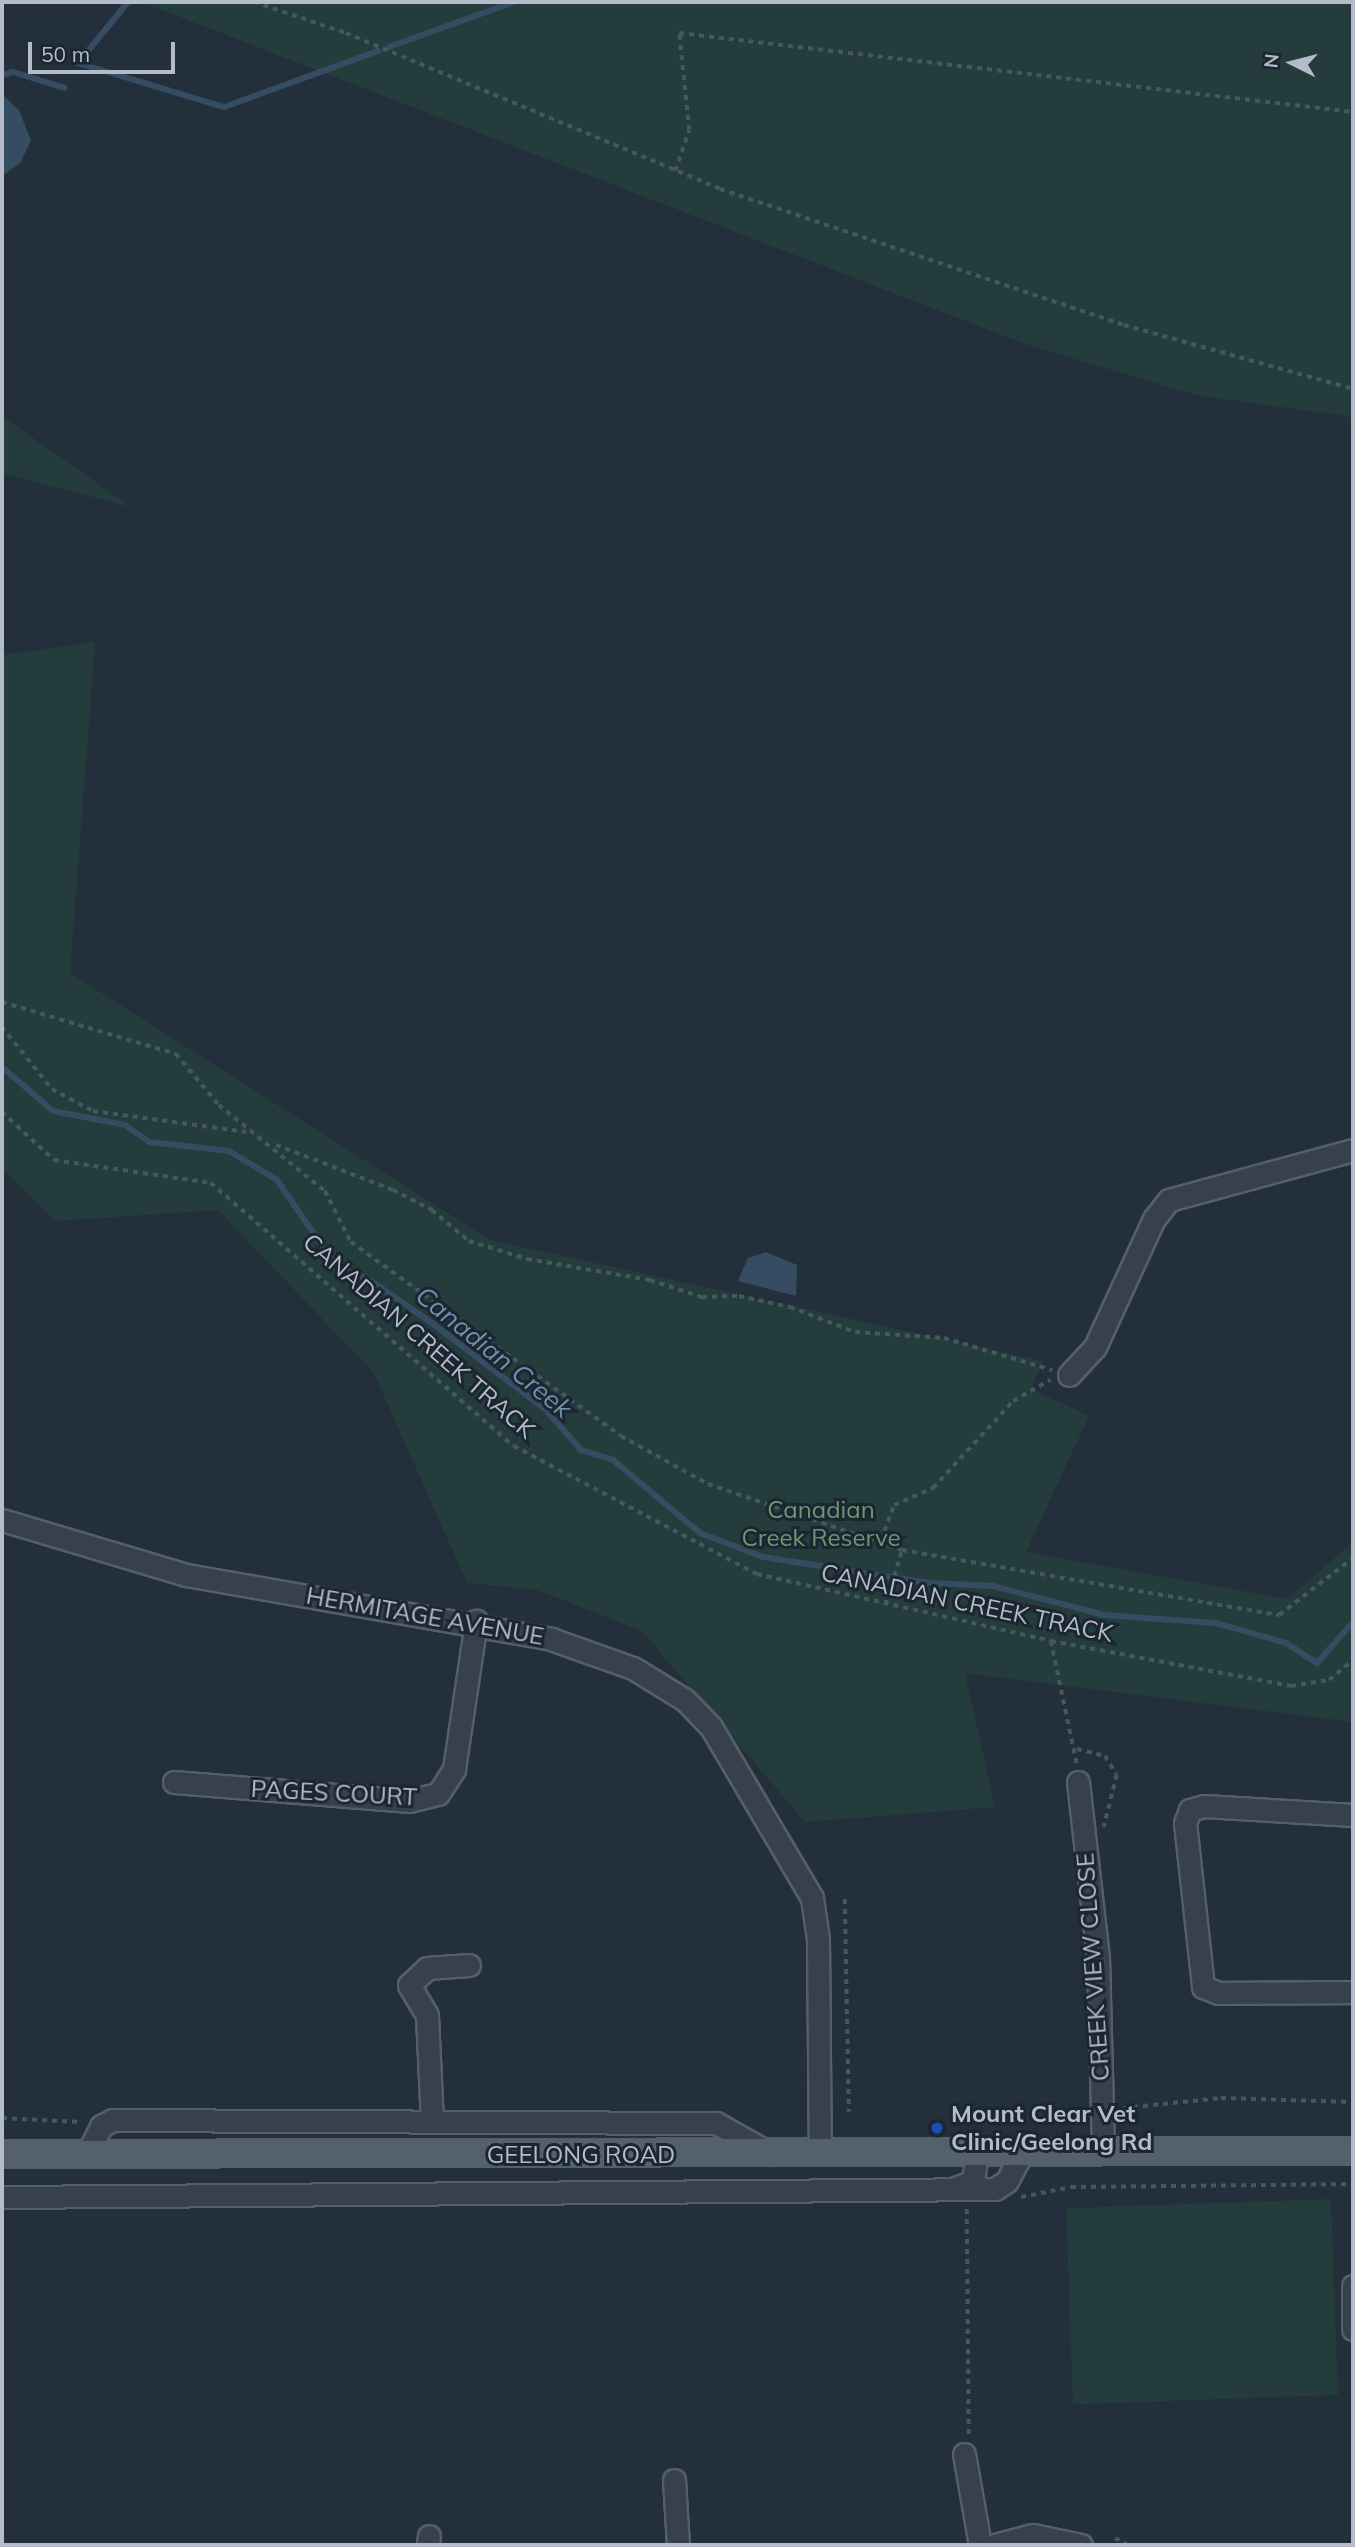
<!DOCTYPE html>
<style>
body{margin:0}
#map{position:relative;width:1355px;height:2547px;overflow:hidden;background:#23303c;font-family:Mulish,sans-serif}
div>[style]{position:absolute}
.green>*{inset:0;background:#253c3d;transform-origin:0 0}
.water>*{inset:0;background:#364c63}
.stream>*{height:6px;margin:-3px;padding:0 3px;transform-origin:3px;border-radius:3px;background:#364c63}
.path>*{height:3.5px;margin-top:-1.75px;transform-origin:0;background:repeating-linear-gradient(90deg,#43595b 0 5px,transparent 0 10px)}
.roads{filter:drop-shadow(2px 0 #555f6a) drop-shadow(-2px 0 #555f6a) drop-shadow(0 2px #555f6a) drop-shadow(0 -2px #555f6a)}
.minor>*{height:21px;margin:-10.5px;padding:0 10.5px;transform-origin:10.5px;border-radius:10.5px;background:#37414d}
.major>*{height:26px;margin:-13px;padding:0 13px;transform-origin:13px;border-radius:13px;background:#55606d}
.dots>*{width:19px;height:19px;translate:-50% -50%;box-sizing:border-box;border:4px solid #1c2631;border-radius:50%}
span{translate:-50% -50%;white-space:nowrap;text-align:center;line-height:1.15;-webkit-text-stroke:6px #1c2631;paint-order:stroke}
.street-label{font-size:24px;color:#b3bcc8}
.park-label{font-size:24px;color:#6a9971}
.poi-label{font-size:24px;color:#b3bcc8;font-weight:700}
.left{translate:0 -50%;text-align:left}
.water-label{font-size:26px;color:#728fab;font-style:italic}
.frame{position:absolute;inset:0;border:4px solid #b3bcc8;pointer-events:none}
.north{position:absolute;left:1257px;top:28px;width:70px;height:70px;-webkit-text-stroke:5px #1c2631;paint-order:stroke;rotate:276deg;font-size:19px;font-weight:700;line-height:28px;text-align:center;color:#b3bcc8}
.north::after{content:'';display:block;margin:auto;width:24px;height:32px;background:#b3bcc8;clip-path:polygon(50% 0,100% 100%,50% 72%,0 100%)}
.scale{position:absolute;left:28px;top:42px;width:147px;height:32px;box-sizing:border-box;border:4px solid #b3bcc8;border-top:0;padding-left:9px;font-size:21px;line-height:24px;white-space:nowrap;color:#b3bcc8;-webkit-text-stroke:5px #1c2631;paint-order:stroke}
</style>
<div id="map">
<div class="green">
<i style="clip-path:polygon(141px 2px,1353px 2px,1353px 417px,1196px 395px,1028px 345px)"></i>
<i style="clip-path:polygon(2px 416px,131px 507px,2px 473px)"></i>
<i style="clip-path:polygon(95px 642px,70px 973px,490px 1240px,1043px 1361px,1031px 1389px,1089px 1416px,1026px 1552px,1287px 1599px,1353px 1542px,1353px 1722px,965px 1673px,995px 1807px,805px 1822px,642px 1631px,537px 1590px,467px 1583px,374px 1373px,218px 1210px,56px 1221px,2px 1169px,2px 655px)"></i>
<i style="left:1331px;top:2199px;width:196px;height:265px;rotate:88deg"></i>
</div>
<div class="water">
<i style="clip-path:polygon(2px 94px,19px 110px,31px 141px,20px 163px,2px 176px)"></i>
<i style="clip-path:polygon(766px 1252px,797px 1265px,796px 1296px,738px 1281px,748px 1258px)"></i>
</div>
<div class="stream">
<i style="left:128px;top:2px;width:79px;rotate:129.3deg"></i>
<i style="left:78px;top:63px;width:152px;rotate:16.8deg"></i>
<i style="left:224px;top:107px;width:164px;rotate:-20deg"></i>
<i style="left:389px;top:47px;width:132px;rotate:-19.9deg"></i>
<i style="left:2px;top:75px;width:11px;rotate:-15deg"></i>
<i style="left:13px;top:72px;width:54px;rotate:17.1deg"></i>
<i style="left:2px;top:1067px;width:67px;rotate:40.8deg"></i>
<i style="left:53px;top:1111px;width:73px;rotate:11deg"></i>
<i style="left:125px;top:1125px;width:29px;rotate:35deg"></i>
<i style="left:149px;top:1142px;width:81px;rotate:6.4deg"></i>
<i style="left:229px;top:1151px;width:56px;rotate:31.1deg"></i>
<i style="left:277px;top:1180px;width:104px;rotate:55.5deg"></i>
<i style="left:336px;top:1266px;width:38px;rotate:23deg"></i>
<i style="left:371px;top:1281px;width:74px;rotate:34.5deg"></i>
<i style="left:432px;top:1323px;width:143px;rotate:37.3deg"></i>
<i style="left:546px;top:1410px;width:53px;rotate:48.8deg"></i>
<i style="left:581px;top:1450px;width:34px;rotate:17deg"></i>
<i style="left:613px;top:1460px;width:114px;rotate:40deg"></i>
<i style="left:700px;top:1533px;width:67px;rotate:20.9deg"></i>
<i style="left:763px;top:1557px;width:168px;rotate:8.9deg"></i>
<i style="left:929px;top:1583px;width:64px;rotate:2.7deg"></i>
<i style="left:993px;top:1586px;width:115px;rotate:14.6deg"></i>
<i style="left:1104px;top:1615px;width:112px;rotate:4.1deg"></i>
<i style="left:1216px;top:1623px;width:73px;rotate:15.9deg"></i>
<i style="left:1286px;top:1643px;width:37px;rotate:33deg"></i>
<i style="left:1317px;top:1663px;width:55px;rotate:-48.7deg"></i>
</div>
<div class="path">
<i style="left:254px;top:2px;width:97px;rotate:18.6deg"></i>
<i style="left:346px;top:33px;width:405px;rotate:22.6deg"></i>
<i style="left:720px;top:189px;width:426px;rotate:18.6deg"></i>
<i style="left:1124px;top:325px;width:238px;rotate:15.6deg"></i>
<i style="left:675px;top:171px;width:43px;rotate:-71.1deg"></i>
<i style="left:689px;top:130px;width:98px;rotate:-95.9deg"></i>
<i style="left:679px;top:33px;width:679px;rotate:6.69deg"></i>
<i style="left:2px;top:1002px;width:182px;rotate:16.6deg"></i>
<i style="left:176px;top:1054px;width:67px;rotate:49.9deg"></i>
<i style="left:219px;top:1105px;width:136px;rotate:39.1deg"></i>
<i style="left:325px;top:1191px;width:57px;rotate:63deg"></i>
<i style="left:351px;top:1242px;width:332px;rotate:35.7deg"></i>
<i style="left:621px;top:1436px;width:99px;rotate:28.9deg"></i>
<i style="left:708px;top:1484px;width:205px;rotate:18.8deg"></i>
<i style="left:902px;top:1550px;width:383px;rotate:9.8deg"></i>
<i style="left:1279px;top:1615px;width:93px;rotate:-37.6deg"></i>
<i style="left:2px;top:1027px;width:80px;rotate:51.1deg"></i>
<i style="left:52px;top:1089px;width:47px;rotate:28.2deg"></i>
<i style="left:93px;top:1111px;width:155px;rotate:7.8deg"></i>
<i style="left:2px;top:1112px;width:71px;rotate:42.7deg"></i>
<i style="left:54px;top:1160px;width:159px;rotate:8.3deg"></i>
<i style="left:211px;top:1183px;width:401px;rotate:41deg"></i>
<i style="left:514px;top:1446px;width:275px;rotate:27.8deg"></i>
<i style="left:757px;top:1574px;width:302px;rotate:12.8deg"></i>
<i style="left:1051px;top:1641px;width:244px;rotate:10.6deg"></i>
<i style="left:1291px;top:1686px;width:38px;rotate:-9deg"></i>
<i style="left:1329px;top:1680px;width:31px;rotate:-40deg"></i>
<i style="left:276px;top:1145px;width:125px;rotate:21deg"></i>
<i style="left:393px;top:1190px;width:44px;rotate:27.1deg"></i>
<i style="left:432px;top:1210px;width:48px;rotate:40deg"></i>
<i style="left:469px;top:1241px;width:61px;rotate:17.2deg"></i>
<i style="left:527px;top:1259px;width:125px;rotate:9.7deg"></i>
<i style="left:650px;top:1280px;width:55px;rotate:18.1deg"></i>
<i style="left:702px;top:1297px;width:37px;rotate:-2deg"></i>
<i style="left:739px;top:1296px;width:52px;rotate:12.2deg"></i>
<i style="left:790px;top:1307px;width:70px;rotate:21deg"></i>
<i style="left:855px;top:1332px;width:89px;rotate:3.9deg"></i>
<i style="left:944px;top:1338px;width:113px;rotate:16.5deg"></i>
<i style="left:892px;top:1546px;width:17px;rotate:-118deg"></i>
<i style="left:884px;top:1531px;width:28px;rotate:-69deg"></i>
<i style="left:894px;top:1505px;width:43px;rotate:-23.6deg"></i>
<i style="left:933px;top:1488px;width:118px;rotate:-47.4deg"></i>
<i style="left:1013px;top:1401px;width:43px;rotate:-29.6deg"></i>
<i style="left:885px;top:1605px;width:58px;rotate:-72.8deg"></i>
<i style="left:1051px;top:1641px;width:126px;rotate:78.1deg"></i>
<i style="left:1077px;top:1749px;width:29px;rotate:14deg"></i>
<i style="left:1105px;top:1756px;width:22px;rotate:58deg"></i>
<i style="left:1117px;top:1775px;width:54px;rotate:104deg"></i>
<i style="left:845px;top:1899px;width:213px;rotate:88.9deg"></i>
<i style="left:1123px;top:2108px;width:99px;rotate:-5.8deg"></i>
<i style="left:1221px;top:2098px;width:132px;rotate:1.7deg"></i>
<i style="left:2px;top:2118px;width:79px;rotate:2.9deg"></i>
<i style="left:1021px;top:2197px;width:51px;rotate:-11.3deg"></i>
<i style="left:1071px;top:2187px;width:282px;rotate:-0.6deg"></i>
<i style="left:967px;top:2209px;width:227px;rotate:89.5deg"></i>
<i style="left:1115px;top:2538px;width:15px;rotate:28deg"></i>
</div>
<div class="roads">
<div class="minor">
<i style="left:1069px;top:1375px;width:38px;rotate:-47deg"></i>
<i style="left:1095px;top:1347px;width:141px;rotate:-65.3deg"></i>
<i style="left:1154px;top:1219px;width:24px;rotate:-52deg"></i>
<i style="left:1169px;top:1200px;width:191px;rotate:-15.2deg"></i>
<i style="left:2px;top:1520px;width:192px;rotate:16.6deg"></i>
<i style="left:186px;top:1575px;width:371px;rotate:9.9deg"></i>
<i style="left:551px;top:1639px;width:87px;rotate:19.5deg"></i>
<i style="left:633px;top:1668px;width:61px;rotate:31.6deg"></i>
<i style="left:685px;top:1700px;width:37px;rotate:46deg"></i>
<i style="left:711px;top:1727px;width:199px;rotate:59.4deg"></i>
<i style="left:812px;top:1898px;width:41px;rotate:81.7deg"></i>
<i style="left:818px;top:1939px;width:215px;rotate:89.5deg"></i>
<i style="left:174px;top:1782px;width:236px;rotate:4.6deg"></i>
<i style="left:409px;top:1801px;width:30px;rotate:-14deg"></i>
<i style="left:438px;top:1794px;width:30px;rotate:-57deg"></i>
<i style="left:454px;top:1769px;width:150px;rotate:-81.5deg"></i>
<i style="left:1078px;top:1782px;width:176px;rotate:83.5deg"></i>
<i style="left:1098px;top:1957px;width:195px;rotate:88.5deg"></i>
<i style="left:1353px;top:1815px;width:149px;rotate:-176.5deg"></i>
<i style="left:1204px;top:1806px;width:15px;rotate:164deg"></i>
<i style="left:1190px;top:1810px;width:14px;rotate:111deg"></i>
<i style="left:1185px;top:1823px;width:165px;rotate:83.7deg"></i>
<i style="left:1203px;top:1987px;width:17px;rotate:21deg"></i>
<i style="left:1219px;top:1993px;width:134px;rotate:-0.4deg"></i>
<i style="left:432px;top:2122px;width:107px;rotate:-92.7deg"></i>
<i style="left:427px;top:2015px;width:35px;rotate:-121deg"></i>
<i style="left:409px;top:1985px;width:25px;rotate:-43deg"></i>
<i style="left:427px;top:1968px;width:42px;rotate:-4.1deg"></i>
<i style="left:86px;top:2156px;width:34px;rotate:-63deg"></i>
<i style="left:101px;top:2126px;width:13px;rotate:-27deg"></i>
<i style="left:113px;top:2120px;width:603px;rotate:0.29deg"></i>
<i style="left:716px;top:2123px;width:63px;rotate:29.4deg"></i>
<i style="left:955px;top:2188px;width:19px;rotate:-21deg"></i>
<i style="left:973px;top:2181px;width:28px;rotate:-82deg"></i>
<i style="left:2px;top:2197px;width:993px;rotate:-0.46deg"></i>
<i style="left:995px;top:2189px;width:14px;rotate:-34deg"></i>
<i style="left:1007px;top:2181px;width:32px;rotate:-62deg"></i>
<i style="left:1353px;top:2286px;width:43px;rotate:90deg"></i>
<i style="left:964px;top:2454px;width:92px;rotate:80deg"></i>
<i style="left:674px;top:2480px;width:65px;rotate:86.5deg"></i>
<i style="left:428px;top:2545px;width:9px;rotate:-84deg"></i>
<i style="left:995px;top:2545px;width:39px;rotate:-15deg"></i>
<i style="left:1033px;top:2535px;width:49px;rotate:11.8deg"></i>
</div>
<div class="major">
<i style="left:2px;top:2154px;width:1351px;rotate:-0.13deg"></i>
</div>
</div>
<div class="dots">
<i style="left:937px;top:2128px;background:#1a4fb4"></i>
</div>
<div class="street-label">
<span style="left:419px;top:1336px;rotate:41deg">CANADIAN CREEK TRACK</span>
<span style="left:967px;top:1603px;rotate:12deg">CANADIAN CREEK TRACK</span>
<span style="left:425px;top:1616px;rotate:10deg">HERMITAGE AVENUE</span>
<span style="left:334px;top:1793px;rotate:3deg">PAGES COURT</span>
<span style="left:1093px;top:1967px;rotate:-94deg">CREEK VIEW CLOSE</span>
<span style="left:581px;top:2155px">GEELONG ROAD</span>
</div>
<div class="park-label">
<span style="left:821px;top:1524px">Canadian<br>Creek Reserve</span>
</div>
<div class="poi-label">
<span class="left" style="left:951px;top:2128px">Mount Clear Vet<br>Clinic/Geelong Rd</span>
</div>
<div class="water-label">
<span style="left:494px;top:1352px;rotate:39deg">Canadian Creek</span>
</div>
<div class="frame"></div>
<div class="north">N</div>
<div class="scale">50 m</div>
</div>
